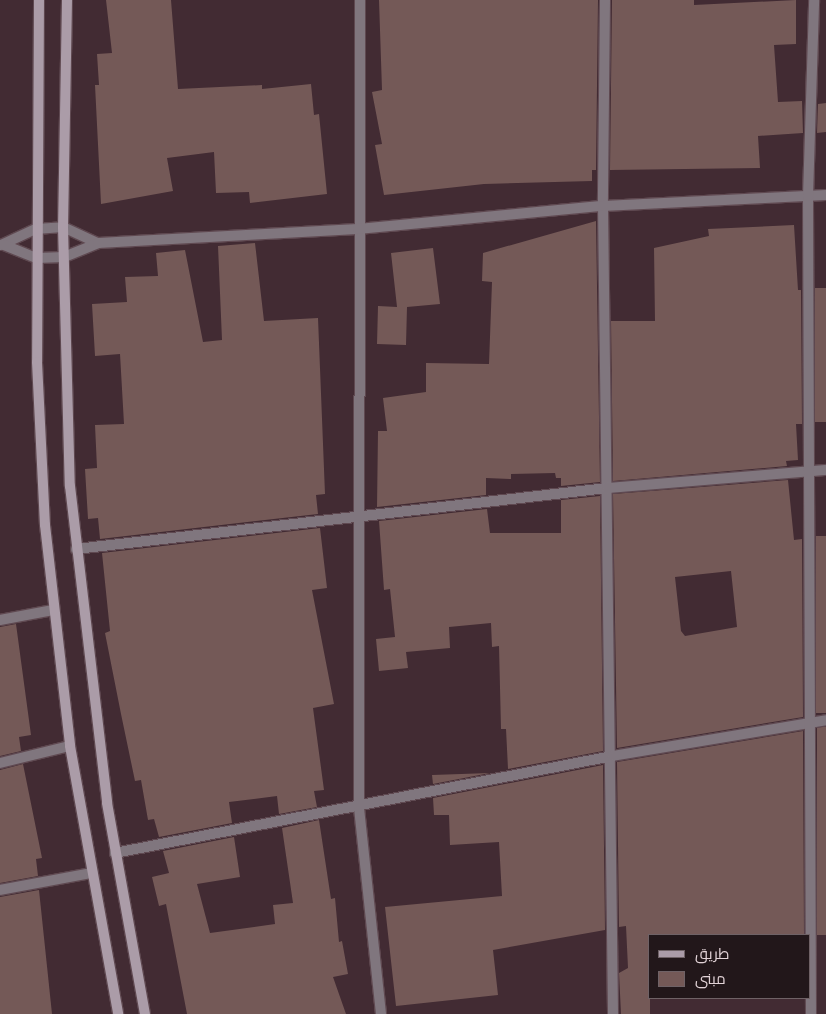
<!DOCTYPE html>
<meta charset="utf-8">
<style>
body{margin:0}
#map{position:relative;width:826px;height:1014px;overflow:hidden;background:#422b33;font-family:"DM Sans",Cairo,sans-serif}
div>[style]{position:absolute}
.building>*{inset:0;background:#745957;transform-origin:0 0}
.roads{filter:drop-shadow(1px 0 #5f4951) drop-shadow(-1px 0 #5f4951) drop-shadow(0 1px #5f4951) drop-shadow(0 -1px #5f4951)}
.street>*{height:10px;margin:-5px;padding:0 5px;transform-origin:5px;border-radius:5px;background:#80767e}
.secondary>*{height:10px;margin:-5px;padding:0 5px;transform-origin:5px;border-radius:5px;background:#ab9ca8}
span{translate:-50% -50%;white-space:nowrap;text-align:center;line-height:1.15;-webkit-text-stroke:4px #22171a;paint-order:stroke}
.legend{position:absolute;left:648px;top:934px;width:162px;height:65px;box-sizing:border-box;background:#22171a;border:1px solid #6f6266;margin:0;padding:6px 9px;list-style:none;font-size:15px;color:#e2d3d7}
.legend li{display:flex;align-items:center;gap:10px;height:25px}
.legend b{width:25px;border:1px solid #6f6266}
</style>
<div id="map">
<div class="building">
<i style="clip-path:polygon(106px 0,171px 0,178px 89px,262px 85px,262px 89px,311px 84px,314px 115px,319px 114px,327px 194px,250px 203px,249px 192px,216px 193px,214px 152px,167px 158px,173px 191px,101px 204px,95px 85px,99px 85px,97px 54px,112px 53px)"></i>
<i style="clip-path:polygon(379px 0,598px 0,596px 170px,592px 170px,592px 181px,484px 184px,384px 195px,375px 145px,382px 144px,372px 92px,382px 90px)"></i>
<i style="clip-path:polygon(612px 0,694px 0,694px 5px,796px 0,796px 44px,774px 45px,778px 102px,802px 101px,803px 133px,758px 136px,760px 168px,610px 170px)"></i>
<i style="clip-path:polygon(826px 103px,826px 132px,817px 133px,818px 104px)"></i>
<i style="clip-path:polygon(596px 221px,600px 482px,561px 486px,561px 478px,556px 478px,555px 473px,511px 474px,511px 479px,486px 478px,486px 495px,377px 507px,378px 431px,387px 431px,383px 398px,426px 392px,426px 363px,489px 364px,492px 282px,482px 281px,483px 253px)"></i>
<i style="clip-path:polygon(794px 225px,798px 290px,801px 290px,802px 424px,796px 424px,798px 460px,786px 461px,787px 466px,613px 481px,611px 321px,655px 321px,654px 248px,709px 236px,708px 229px)"></i>
<i style="clip-path:polygon(255px 243px,264px 321px,318px 318px,325px 494px,316px 495px,318px 514px,100px 539px,98px 518px,88px 519px,85px 469px,97px 468px,95px 425px,124px 424px,120px 354px,95px 356px,92px 304px,127px 302px,125px 277px,158px 276px,156px 253px,185px 250px,203px 342px,222px 340px,218px 246px)"></i>
<i style="clip-path:polygon(433px 248px,440px 304px,407px 307px,406px 345px,377px 344px,378px 306px,397px 307px,391px 253px)"></i>
<i style="left:826px;top:288px;width:134px;height:11px;rotate:90deg"></i>
<i style="clip-path:polygon(evenodd,788px 480px,794px 540px,802px 539px,803px 717px,617px 748px,613px 494px,788px 480px,731px 571px,737px 627px,685px 636px,681px 631px,675px 577px,731px 571px)"></i>
<i style="clip-path:polygon(600px 496px,603px 751px,508px 769px,506px 729px,501px 729px,499px 646px,492px 647px,491px 623px,449px 627px,450px 648px,406px 652px,408px 668px,379px 671px,376px 639px,395px 637px,390px 589px,384px 590px,379px 521px,487px 509px,490px 533px,561px 533px,561px 500px)"></i>
<i style="clip-path:polygon(320px 528px,327px 588px,312px 590px,334px 704px,313px 708px,324px 790px,314px 791px,317px 807px,279px 814px,277px 796px,229px 802px,232px 823px,159px 837px,154px 819px,148px 820px,141px 780px,135px 781px,121px 714px,105px 633px,110px 631px,102px 553px)"></i>
<i style="left:826px;top:536px;width:177px;height:10px;rotate:90deg"></i>
<i style="clip-path:polygon(16px 624px,31px 735px,19px 737px,21px 751px,0 756px,0 627px)"></i>
<i style="left:826px;top:727px;width:208px;height:9px;rotate:90deg"></i>
<i style="clip-path:polygon(803px 731px,804px 935px,650px 935px,650px 1014px,621px 1014px,619px 973px,628px 968px,626px 926px,619px 927px,617px 762px)"></i>
<i style="clip-path:polygon(23px 764px,42px 858px,36px 859px,38px 876px,0 883px,0 770px)"></i>
<i style="clip-path:polygon(603px 765px,605px 930px,493px 950px,498px 995px,396px 1006px,385px 907px,502px 896px,499px 842px,450px 845px,449px 815px,434px 815px,433px 798px)"></i>
<i style="clip-path:polygon(490px 773px,433px 784px,432px 775px)"></i>
<i style="clip-path:polygon(319px 820px,331px 899px,335px 898px,339px 942px,342px 941px,348px 974px,333px 977px,346px 1014px,187px 1014px,166px 904px,159px 906px,152px 877px,169px 873px,163px 851px,234px 837px,240px 877px,197px 884px,210px 933px,275px 924px,273px 905px,293px 903px,282px 828px)"></i>
<i style="clip-path:polygon(39px 890px,52px 1014px,0 1014px,0 897px)"></i>
</div>
<div class="roads">
<div class="street">
<i style="left:360px;top:0;width:808px;rotate:90.07deg"></i>
<i style="left:359px;top:808px;width:207px;rotate:83.9deg"></i>
<i style="left:605px;top:0;width:206px;rotate:90.6deg"></i>
<i style="left:603px;top:206px;width:808px;rotate:89.29deg"></i>
<i style="left:1px;top:245px;width:38px;rotate:-25deg"></i>
<i style="left:36px;top:229px;width:27px;rotate:-4deg"></i>
<i style="left:63px;top:227px;width:38px;rotate:25deg"></i>
<i style="left:4px;top:245px;width:35px;rotate:22deg"></i>
<i style="left:37px;top:258px;width:27px;rotate:-2deg"></i>
<i style="left:64px;top:257px;width:37px;rotate:-22deg"></i>
<i style="left:98px;top:243px;width:260px;rotate:-3.1deg"></i>
<i style="left:358px;top:229px;width:246px;rotate:-5.4deg"></i>
<i style="left:603px;top:206px;width:223px;rotate:-2.8deg"></i>
<i style="left:76px;top:549px;width:534px;rotate:-6.55deg"></i>
<i style="left:607px;top:488px;width:220px;rotate:-4.7deg"></i>
<i style="left:0;top:620px;width:54px;rotate:-10.7deg"></i>
<i style="left:0;top:763px;width:72px;rotate:-13.7deg"></i>
<i style="left:115px;top:853px;width:506px;rotate:-11.04deg"></i>
<i style="left:612px;top:756px;width:217px;rotate:-9.5deg"></i>
<i style="left:0;top:890px;width:94px;rotate:-10.5deg"></i>
<i style="left:811px;top:1014px;width:818px;rotate:-90.21deg"></i>
<i style="left:808px;top:196px;width:196px;rotate:-88.2deg"></i>
</div>
<div class="secondary">
<i style="left:39px;top:0;width:362px;rotate:90.3deg"></i>
<i style="left:37px;top:362px;width:163px;rotate:87.2deg"></i>
<i style="left:45px;top:525px;width:222px;rotate:83.5deg"></i>
<i style="left:70px;top:746px;width:272px;rotate:79.8deg"></i>
<i style="left:67px;top:0;width:227px;rotate:91deg"></i>
<i style="left:63px;top:227px;width:259px;rotate:88.5deg"></i>
<i style="left:70px;top:486px;width:319px;rotate:83.3deg"></i>
<i style="left:107px;top:803px;width:214px;rotate:79.8deg"></i>
</div>
</div>
<ul class="legend">
<li><b style="height:6px;background:#ab9ca8"></b>طريق</li>
<li><b style="height:14px;background:#745957"></b>مبنى</li>
</ul>
</div>
